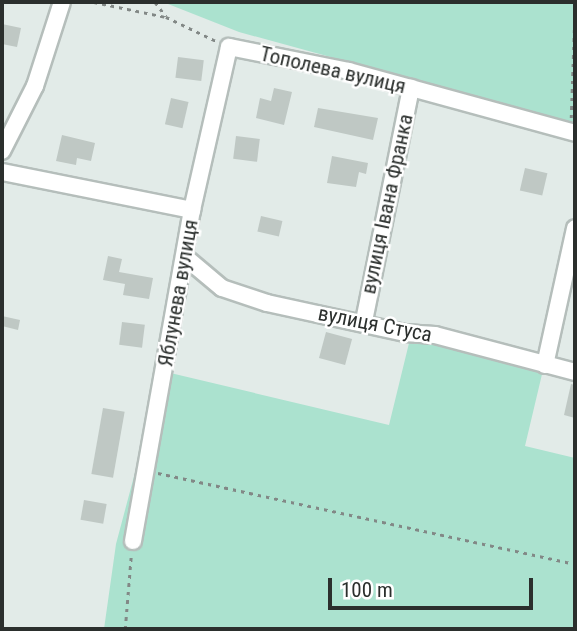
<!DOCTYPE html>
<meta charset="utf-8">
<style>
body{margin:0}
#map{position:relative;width:577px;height:631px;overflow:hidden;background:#e2ebe8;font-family:"Roboto Condensed",sans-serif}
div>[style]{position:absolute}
.green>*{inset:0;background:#abe2cf}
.building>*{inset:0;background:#bfc8c4;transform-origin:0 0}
.path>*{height:2.5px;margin-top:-1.25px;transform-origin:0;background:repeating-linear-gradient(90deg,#828886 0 3.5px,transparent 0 8.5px)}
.roads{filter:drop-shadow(2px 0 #b5bebb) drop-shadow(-2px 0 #b5bebb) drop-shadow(0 2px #b5bebb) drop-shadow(0 -2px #b5bebb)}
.street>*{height:16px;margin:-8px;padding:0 8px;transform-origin:8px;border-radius:8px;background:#fff}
span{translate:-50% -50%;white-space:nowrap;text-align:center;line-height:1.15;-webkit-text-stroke:5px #fff;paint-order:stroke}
.street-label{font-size:21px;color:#2b2f2d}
.frame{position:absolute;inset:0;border:4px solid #2b2f2d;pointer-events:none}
.scale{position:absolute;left:328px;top:578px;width:205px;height:32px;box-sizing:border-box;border:4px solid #2b2f2d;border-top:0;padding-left:9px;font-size:21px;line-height:24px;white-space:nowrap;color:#2b2f2d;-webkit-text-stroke:5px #fff;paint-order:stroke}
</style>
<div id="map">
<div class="green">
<i style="clip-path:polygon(163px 2px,575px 2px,575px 124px,239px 32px)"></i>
<i style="clip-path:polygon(410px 339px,434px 340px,543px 370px,525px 446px,575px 458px,575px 629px,104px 629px,116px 544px,162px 371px,389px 425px)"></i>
</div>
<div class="building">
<i style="clip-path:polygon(2px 24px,21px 28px,17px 47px,2px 44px)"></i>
<i style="left:178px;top:57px;width:26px;height:21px;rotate:7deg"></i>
<i style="clip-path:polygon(274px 88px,292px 92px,284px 125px,256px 118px,260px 98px,271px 101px)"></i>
<i style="left:171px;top:98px;width:18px;height:27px;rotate:13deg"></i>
<i style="clip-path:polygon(318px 108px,378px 118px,373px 140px,314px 127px)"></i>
<i style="clip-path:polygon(62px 135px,95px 143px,91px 161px,77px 158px,76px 165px,56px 161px)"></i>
<i style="left:236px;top:136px;width:24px;height:23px;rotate:7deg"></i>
<i style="clip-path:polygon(332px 156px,368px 163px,366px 174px,359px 172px,356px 187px,327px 183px)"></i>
<i style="left:525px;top:168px;width:23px;height:23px;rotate:13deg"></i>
<i style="left:261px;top:216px;width:22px;height:16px;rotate:13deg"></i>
<i style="clip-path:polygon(108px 256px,122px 259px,119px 272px,153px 278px,149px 299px,123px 295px,125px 284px,103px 280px)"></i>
<i style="clip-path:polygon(2px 316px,20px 320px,18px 330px,2px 326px)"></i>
<i style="left:122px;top:322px;width:23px;height:23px;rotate:7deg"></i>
<i style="left:326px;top:332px;width:27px;height:27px;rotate:15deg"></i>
<i style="clip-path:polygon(571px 384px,575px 385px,575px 418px,564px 415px)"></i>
<i style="left:103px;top:408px;width:22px;height:67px;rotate:10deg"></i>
<i style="left:84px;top:500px;width:23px;height:20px;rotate:10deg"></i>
</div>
<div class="path">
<i style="left:94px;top:2px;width:74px;rotate:11.8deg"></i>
<i style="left:166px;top:17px;width:55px;rotate:25.6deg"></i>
<i style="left:155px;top:2px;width:18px;rotate:52deg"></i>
<i style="left:571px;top:118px;width:116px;rotate:-88deg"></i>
<i style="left:158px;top:473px;width:427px;rotate:12.3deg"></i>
<i style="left:125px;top:629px;width:73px;rotate:-85.3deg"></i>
</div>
<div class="roads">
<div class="street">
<i style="left:2px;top:151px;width:73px;rotate:-63.1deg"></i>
<i style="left:35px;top:86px;width:88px;rotate:-72.2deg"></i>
<i style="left:2px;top:172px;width:194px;rotate:11.3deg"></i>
<i style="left:185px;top:257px;width:48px;rotate:40deg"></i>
<i style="left:222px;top:288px;width:47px;rotate:18.4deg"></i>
<i style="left:267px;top:303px;width:141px;rotate:12.3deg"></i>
<i style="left:405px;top:333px;width:30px;rotate:4deg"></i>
<i style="left:435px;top:335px;width:145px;rotate:14.8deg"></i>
<i style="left:364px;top:321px;width:238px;rotate:-78.6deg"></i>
<i style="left:545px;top:365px;width:140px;rotate:-77.6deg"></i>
<i style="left:133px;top:541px;width:336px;rotate:-79.9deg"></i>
<i style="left:192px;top:210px;width:167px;rotate:-77.2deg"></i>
<i style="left:229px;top:47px;width:122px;rotate:11.3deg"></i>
<i style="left:349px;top:71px;width:234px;rotate:15.3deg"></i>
</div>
</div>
<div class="street-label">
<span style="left:333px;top:70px;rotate:13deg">Тополева вулиця</span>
<span style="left:387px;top:204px;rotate:-78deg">вулиця Івана Франка</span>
<span style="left:178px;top:293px;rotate:-80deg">Яблунева вулиця</span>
<span style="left:375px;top:324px;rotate:11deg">вулиця Стуса</span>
</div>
<div class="frame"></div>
<div class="scale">100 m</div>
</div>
